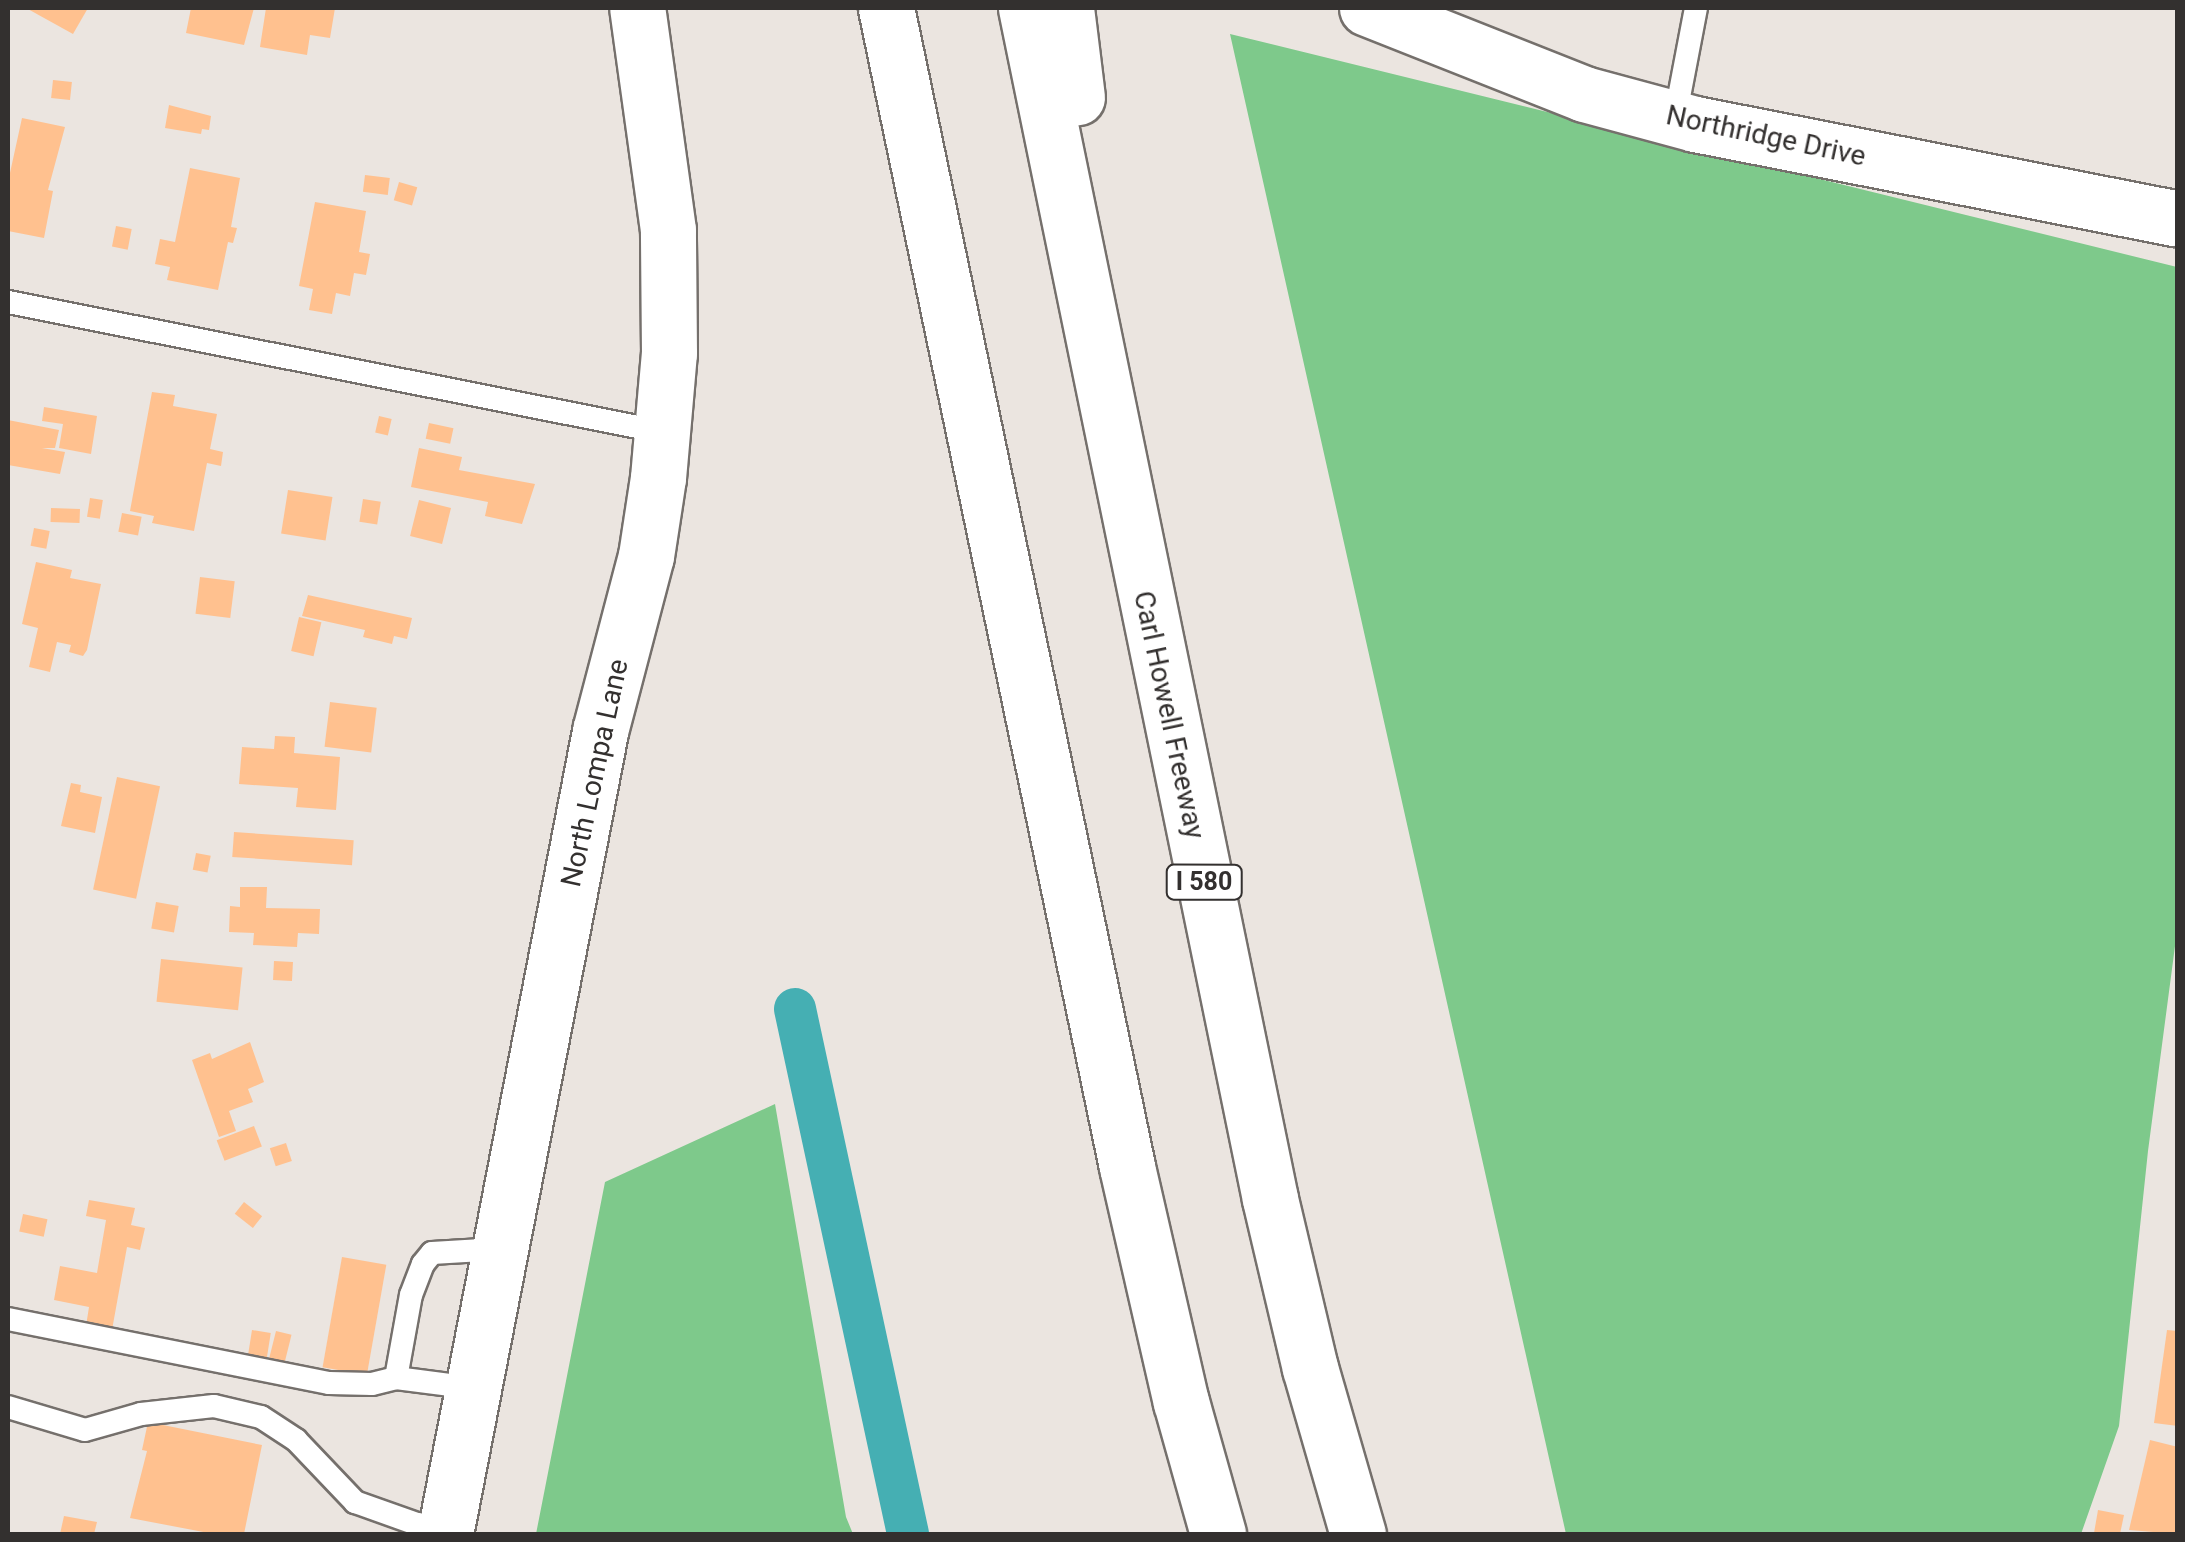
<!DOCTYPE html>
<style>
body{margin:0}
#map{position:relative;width:2185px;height:1542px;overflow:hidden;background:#ebe5e0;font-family:Roboto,sans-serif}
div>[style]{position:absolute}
.green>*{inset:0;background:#7ec98b}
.canal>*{height:42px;margin:-21px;padding:0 21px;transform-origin:21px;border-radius:21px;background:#45afb3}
.building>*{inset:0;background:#ffc18f;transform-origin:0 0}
.roads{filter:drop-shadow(2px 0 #75706c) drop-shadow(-2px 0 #75706c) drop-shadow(0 2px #75706c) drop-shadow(0 -2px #75706c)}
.lane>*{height:22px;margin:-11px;padding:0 11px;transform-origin:11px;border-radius:11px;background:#fff}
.secondary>*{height:55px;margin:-27.5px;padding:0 27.5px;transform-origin:27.5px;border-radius:27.5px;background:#fff}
.highway>*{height:55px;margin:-27.5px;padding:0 27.5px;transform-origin:27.5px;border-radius:27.5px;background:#fff}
span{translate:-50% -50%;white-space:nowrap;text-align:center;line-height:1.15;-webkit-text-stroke:10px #fff;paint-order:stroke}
.shield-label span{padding:2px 8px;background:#fff;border:2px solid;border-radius:8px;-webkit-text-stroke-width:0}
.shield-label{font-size:25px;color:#33302f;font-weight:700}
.street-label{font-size:28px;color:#33302f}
.frame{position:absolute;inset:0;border:10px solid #33302f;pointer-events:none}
</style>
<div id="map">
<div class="green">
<i style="clip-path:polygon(1230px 34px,2177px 267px,2177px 931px,2148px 1151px,2119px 1426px,2081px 1534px,1566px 1534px)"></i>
<i style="clip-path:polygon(775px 1104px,846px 1517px,853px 1534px,536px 1534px,605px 1182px)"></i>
</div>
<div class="canal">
<i style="left:795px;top:1009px;width:537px;rotate:77.85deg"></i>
</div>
<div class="building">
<i style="clip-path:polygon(26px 8px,88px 8px,73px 34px)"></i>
<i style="clip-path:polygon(191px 8px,254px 8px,244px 45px,186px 33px)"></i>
<i style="clip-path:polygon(266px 8px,335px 8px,330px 38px,310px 35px,307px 55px,260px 47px)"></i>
<i style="left:53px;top:80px;width:19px;height:18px;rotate:6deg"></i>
<i style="clip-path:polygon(169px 105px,211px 116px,209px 130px,202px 129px,201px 134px,165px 128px)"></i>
<i style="clip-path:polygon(22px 118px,65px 127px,48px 190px,53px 191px,44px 238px,8px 231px,8px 182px)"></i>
<i style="clip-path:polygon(190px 168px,240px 178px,231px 227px,237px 228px,233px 243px,228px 242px,218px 290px,167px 280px,170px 267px,155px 264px,160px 239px,175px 242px)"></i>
<i style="left:365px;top:175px;width:25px;height:17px;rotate:7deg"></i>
<i style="left:399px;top:182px;width:19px;height:19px;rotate:16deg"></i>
<i style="clip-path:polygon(315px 202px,366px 211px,359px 252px,370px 254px,366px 275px,354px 273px,350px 296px,336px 293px,332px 314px,309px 310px,313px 289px,299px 286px)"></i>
<i style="left:116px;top:226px;width:16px;height:21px;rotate:11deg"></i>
<i style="clip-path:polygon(152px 392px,175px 395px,173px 406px,217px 414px,210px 449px,223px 452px,221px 466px,207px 463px,194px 531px,152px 523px,154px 516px,130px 511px)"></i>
<i style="clip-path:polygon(44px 407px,97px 416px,91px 454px,59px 448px,63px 424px,42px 421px)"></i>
<i style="left:379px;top:416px;width:13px;height:17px;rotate:13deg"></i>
<i style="clip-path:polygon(8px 420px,59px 430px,55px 448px,42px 448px,65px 452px,60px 474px,8px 465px)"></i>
<i style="left:429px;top:423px;width:25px;height:16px;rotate:12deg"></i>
<i style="clip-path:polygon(419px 448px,462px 457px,459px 470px,535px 484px,522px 524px,485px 516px,488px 502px,411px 487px)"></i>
<i style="left:288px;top:490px;width:45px;height:44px;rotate:9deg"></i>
<i style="left:90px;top:498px;width:13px;height:19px;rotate:9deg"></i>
<i style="left:363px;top:499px;width:18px;height:23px;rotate:9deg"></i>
<i style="left:419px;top:500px;width:33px;height:37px;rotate:14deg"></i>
<i style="left:51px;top:508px;width:29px;height:14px;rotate:2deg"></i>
<i style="left:122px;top:513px;width:20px;height:19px;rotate:11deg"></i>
<i style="left:34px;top:528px;width:16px;height:18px;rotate:11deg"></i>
<i style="clip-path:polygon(36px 562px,72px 570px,70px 578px,101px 584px,87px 650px,83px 656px,69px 652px,71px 645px,57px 642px,50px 672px,29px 667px,38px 628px,22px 624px)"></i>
<i style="left:200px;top:577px;width:35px;height:37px;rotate:7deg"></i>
<i style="clip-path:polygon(308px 595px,412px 618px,407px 639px,394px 636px,392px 644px,363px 637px,365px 630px,302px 616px)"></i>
<i style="left:299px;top:617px;width:23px;height:35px;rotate:13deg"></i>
<i style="left:330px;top:702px;width:47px;height:45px;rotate:7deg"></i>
<i style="clip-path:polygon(275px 736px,295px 737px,294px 753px,340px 757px,336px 810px,296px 807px,298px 788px,239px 784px,242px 747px,274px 749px)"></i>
<i style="left:117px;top:777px;width:44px;height:115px;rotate:12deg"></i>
<i style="clip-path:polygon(71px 783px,81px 785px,80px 792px,102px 797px,95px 833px,61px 826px)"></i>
<i style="left:234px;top:832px;width:120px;height:25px;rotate:4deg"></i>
<i style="left:196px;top:853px;width:15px;height:17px;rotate:11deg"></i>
<i style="clip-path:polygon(240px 887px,267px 887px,266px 908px,320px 909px,319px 934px,298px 933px,297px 947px,253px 945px,254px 933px,229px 932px,230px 906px,240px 907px)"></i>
<i style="left:156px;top:902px;width:23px;height:27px;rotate:10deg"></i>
<i style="left:161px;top:959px;width:82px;height:43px;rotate:6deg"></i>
<i style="left:274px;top:961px;width:19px;height:19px;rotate:3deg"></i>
<i style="clip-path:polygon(250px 1042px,264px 1082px,248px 1089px,253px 1102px,229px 1111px,236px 1131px,219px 1137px,192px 1060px,210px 1053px,212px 1059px)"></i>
<i style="left:254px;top:1126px;width:22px;height:40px;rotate:69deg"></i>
<i style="left:286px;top:1143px;width:19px;height:17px;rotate:72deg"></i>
<i style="clip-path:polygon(89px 1200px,135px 1208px,131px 1225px,145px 1228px,140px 1250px,127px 1247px,112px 1330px,86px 1326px,89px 1307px,54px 1300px,60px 1266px,97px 1273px,106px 1220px,86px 1216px)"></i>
<i style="left:244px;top:1202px;width:23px;height:15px;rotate:38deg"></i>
<i style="left:23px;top:1214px;width:25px;height:18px;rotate:12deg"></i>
<i style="left:342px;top:1257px;width:45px;height:112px;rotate:10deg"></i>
<i style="left:252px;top:1330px;width:19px;height:25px;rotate:9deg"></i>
<i style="clip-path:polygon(2167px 1330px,2178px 1331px,2178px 1426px,2154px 1423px)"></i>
<i style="left:276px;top:1331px;width:16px;height:30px;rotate:14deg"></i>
<i style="clip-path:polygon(148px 1422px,262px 1445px,244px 1534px,214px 1534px,130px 1518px,147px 1451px,142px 1450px)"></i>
<i style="clip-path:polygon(2150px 1440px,2178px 1447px,2178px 1534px,2129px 1530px)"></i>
<i style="clip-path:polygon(2098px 1510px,2124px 1515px,2120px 1534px,2094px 1533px)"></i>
<i style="clip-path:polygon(64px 1516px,97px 1522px,94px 1534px,60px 1534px)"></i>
</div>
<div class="roads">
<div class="lane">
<i style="left:1675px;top:118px;width:112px;rotate:-79.2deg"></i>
<i style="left:8px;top:302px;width:668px;rotate:11.23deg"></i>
<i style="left:8px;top:1319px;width:327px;rotate:11.3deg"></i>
<i style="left:329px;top:1383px;width:43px;rotate:1.3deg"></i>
<i style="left:372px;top:1384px;width:25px;rotate:-14deg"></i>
<i style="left:396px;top:1378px;width:79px;rotate:7.3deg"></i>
<i style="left:396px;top:1378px;width:84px;rotate:-79.8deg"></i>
<i style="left:411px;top:1295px;width:33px;rotate:-69deg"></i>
<i style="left:423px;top:1264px;width:14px;rotate:-51deg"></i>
<i style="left:432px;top:1253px;width:67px;rotate:-3.4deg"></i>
<i style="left:8px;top:1407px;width:80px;rotate:16.6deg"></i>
<i style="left:85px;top:1430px;width:58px;rotate:-15.9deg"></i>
<i style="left:141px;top:1414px;width:73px;rotate:-6.3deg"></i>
<i style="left:214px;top:1406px;width:48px;rotate:13.2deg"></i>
<i style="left:261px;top:1417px;width:42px;rotate:33.3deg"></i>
<i style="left:296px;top:1440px;width:86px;rotate:46.4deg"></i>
<i style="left:355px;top:1502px;width:66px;rotate:19.5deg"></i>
<i style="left:417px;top:1524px;width:29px;rotate:8deg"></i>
</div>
<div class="secondary">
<i style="left:1367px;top:8px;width:233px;rotate:21.6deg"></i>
<i style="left:1584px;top:94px;width:115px;rotate:15.1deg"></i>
<i style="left:1695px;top:124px;width:492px;rotate:11.1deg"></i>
<i style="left:445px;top:1534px;width:818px;rotate:-79.07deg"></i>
<i style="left:600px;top:731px;width:181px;rotate:-75.3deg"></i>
<i style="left:646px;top:556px;width:79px;rotate:-81.3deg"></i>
<i style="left:658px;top:478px;width:125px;rotate:-85deg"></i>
<i style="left:669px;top:353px;width:123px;rotate:-90.5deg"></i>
<i style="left:668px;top:230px;width:224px;rotate:-97.9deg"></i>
</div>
<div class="highway">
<i style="left:886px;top:8px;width:1184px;rotate:78.25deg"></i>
<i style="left:1127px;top:1167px;width:241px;rotate:77.1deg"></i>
<i style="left:1181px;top:1402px;width:137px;rotate:74.3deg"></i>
<i style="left:1026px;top:8px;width:1216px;rotate:78.42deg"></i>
<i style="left:1270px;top:1199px;width:174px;rotate:76.7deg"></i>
<i style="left:1310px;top:1368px;width:173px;rotate:73.9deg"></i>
<i style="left:1066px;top:8px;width:90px;rotate:83deg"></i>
</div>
</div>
<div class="shield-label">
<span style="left:1204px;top:882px">I 580</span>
</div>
<div class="street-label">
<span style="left:1766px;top:136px;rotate:12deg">Northridge Drive</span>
<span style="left:1169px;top:715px;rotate:78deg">Carl Howell Freeway</span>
<span style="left:595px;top:773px;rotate:-78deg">North Lompa Lane</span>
</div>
<div class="frame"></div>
</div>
